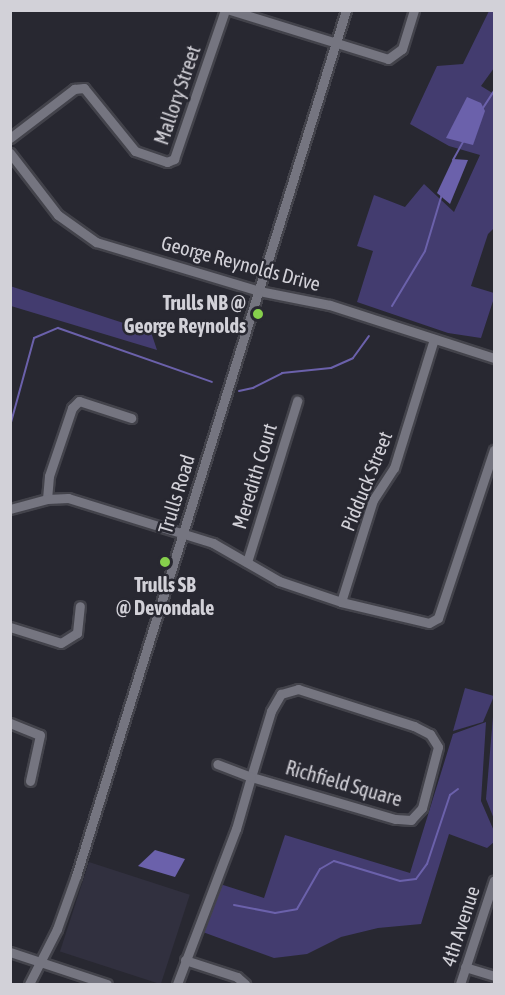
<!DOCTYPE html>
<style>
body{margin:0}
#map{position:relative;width:505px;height:995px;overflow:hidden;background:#282831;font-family:"Asap Condensed",sans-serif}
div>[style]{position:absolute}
.built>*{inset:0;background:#31303f;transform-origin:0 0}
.green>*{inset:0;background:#433c6f}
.water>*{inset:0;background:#6b61ab}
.stream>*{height:2px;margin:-1px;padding:0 1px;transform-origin:1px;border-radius:1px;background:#6b61ab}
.roads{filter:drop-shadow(2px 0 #43434b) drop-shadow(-2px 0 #43434b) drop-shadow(0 2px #43434b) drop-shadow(0 -2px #43434b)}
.minor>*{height:9px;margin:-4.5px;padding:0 4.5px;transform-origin:4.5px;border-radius:4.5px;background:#757580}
.dots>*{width:16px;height:16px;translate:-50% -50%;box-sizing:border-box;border:3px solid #282831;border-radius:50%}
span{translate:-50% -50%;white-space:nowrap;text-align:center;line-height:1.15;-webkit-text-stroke:5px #282831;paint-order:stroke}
.street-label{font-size:20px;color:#d2d1d8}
.poi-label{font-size:20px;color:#d2d1d8;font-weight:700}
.right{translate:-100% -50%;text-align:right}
.frame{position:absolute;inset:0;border:12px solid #d2d1d8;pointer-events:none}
</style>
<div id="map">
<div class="built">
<i style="left:89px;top:862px;width:106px;height:94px;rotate:18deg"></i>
</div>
<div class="green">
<i style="clip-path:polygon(489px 11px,494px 11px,494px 68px,481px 86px,494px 94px,494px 228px,488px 234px,471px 286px,494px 293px,494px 298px,481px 338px,448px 333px,357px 302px,373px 251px,357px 246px,374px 195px,405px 207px,424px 184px,454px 212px,480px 155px,449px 146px,410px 124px,437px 66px,463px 64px)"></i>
<i style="clip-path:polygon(10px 286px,151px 332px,157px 350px,11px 306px)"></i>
<i style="clip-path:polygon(465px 688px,494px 696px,483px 722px,453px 731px)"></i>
<i style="clip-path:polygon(494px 705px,494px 819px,486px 799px)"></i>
<i style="clip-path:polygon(486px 722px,481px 801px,494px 831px,494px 842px,487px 848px,449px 834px,421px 924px,378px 928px,341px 937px,307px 954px,274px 958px,200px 931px,220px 884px,264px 898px,285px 835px,410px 873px,453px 734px)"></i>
</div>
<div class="water">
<i style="clip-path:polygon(467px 97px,481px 103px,485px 111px,473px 145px,446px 138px)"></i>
<i style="clip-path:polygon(453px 159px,468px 160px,450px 204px,437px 193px)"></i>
<i style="clip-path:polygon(155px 850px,185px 859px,175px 877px,138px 866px)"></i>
</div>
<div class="stream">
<i style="left:481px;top:111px;width:24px;rotate:-57deg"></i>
<i style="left:453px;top:160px;width:21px;rotate:-61deg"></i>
<i style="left:392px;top:306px;width:64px;rotate:-59deg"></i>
<i style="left:425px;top:251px;width:59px;rotate:-73.4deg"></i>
<i style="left:239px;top:391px;width:14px;rotate:-12deg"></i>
<i style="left:253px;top:388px;width:33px;rotate:-27deg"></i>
<i style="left:282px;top:373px;width:49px;rotate:-5.8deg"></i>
<i style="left:331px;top:368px;width:24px;rotate:-24deg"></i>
<i style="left:353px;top:358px;width:27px;rotate:-54deg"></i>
<i style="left:10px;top:426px;width:91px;rotate:-74.7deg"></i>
<i style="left:34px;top:338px;width:26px;rotate:-23deg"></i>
<i style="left:58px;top:328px;width:163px;rotate:19.3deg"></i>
<i style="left:234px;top:905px;width:42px;rotate:11deg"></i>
<i style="left:275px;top:913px;width:22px;rotate:-10deg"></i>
<i style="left:297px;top:909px;width:46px;rotate:-60.1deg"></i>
<i style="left:320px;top:869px;width:16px;rotate:-30deg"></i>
<i style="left:334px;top:861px;width:69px;rotate:16.9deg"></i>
<i style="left:400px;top:881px;width:16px;rotate:-7deg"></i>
<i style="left:416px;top:879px;width:19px;rotate:-54deg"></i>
<i style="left:427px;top:864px;width:73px;rotate:-71.6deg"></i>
<i style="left:450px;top:795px;width:10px;rotate:-37deg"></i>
</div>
<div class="roads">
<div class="minor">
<i style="left:230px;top:10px;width:165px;rotate:17.2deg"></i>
<i style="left:388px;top:59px;width:17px;rotate:-36deg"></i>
<i style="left:402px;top:49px;width:41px;rotate:-72.9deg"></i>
<i style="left:10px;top:138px;width:81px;rotate:-37.4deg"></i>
<i style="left:74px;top:89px;width:10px;rotate:-6deg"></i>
<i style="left:84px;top:88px;width:81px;rotate:51deg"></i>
<i style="left:135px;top:151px;width:34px;rotate:19deg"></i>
<i style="left:167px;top:162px;width:8px;rotate:-23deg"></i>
<i style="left:174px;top:159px;width:157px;rotate:-71.1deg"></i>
<i style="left:10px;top:153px;width:78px;rotate:52.3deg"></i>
<i style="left:58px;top:215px;width:47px;rotate:35.4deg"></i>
<i style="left:96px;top:242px;width:170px;rotate:16.7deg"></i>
<i style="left:259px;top:291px;width:72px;rotate:11.2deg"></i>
<i style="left:330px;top:305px;width:172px;rotate:17.9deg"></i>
<i style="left:47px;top:499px;width:23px;rotate:-85deg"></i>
<i style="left:49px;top:476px;width:72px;rotate:-71.3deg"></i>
<i style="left:72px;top:408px;width:10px;rotate:-45deg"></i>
<i style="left:79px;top:401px;width:55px;rotate:18.1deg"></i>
<i style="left:10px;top:509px;width:38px;rotate:-15deg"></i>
<i style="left:47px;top:499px;width:21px;rotate:-3deg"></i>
<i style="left:68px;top:498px;width:152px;rotate:17.2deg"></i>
<i style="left:213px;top:543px;width:76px;rotate:29.9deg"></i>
<i style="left:279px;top:581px;width:65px;rotate:18.7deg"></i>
<i style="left:341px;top:602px;width:90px;rotate:13.4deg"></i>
<i style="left:429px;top:623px;width:10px;rotate:-29deg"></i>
<i style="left:438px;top:618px;width:177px;rotate:-71.6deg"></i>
<i style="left:247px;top:562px;width:169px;rotate:-72.7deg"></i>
<i style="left:341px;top:602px;width:107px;rotate:-72.6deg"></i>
<i style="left:373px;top:500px;width:38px;rotate:-57deg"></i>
<i style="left:394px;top:468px;width:135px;rotate:-72.8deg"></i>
<i style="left:10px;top:627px;width:53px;rotate:17.4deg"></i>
<i style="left:61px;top:643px;width:19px;rotate:-32deg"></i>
<i style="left:77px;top:633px;width:27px;rotate:-84deg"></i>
<i style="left:10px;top:723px;width:32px;rotate:22deg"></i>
<i style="left:40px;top:735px;width:47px;rotate:102.3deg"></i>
<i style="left:10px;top:952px;width:102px;rotate:18.3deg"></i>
<i style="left:185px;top:960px;width:55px;rotate:18.1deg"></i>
<i style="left:237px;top:977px;width:11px;rotate:41deg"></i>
<i style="left:465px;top:967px;width:30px;rotate:17deg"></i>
<i style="left:29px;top:984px;width:62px;rotate:-63deg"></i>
<i style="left:57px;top:929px;width:56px;rotate:-70.3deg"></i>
<i style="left:76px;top:876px;width:907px;rotate:-72.68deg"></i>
<i style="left:177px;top:984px;width:166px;rotate:-69.2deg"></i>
<i style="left:236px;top:829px;width:54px;rotate:-73.9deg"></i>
<i style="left:251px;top:777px;width:69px;rotate:-73.1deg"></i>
<i style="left:271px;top:711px;width:20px;rotate:-60deg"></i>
<i style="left:281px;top:694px;width:18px;rotate:-16deg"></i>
<i style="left:298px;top:689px;width:122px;rotate:17.7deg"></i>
<i style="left:414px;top:726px;width:18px;rotate:27deg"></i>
<i style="left:430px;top:734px;width:15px;rotate:58deg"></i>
<i style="left:438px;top:747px;width:63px;rotate:104.7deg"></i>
<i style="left:422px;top:808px;width:16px;rotate:133deg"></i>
<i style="left:411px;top:820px;width:16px;rotate:-176deg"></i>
<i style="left:395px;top:819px;width:150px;rotate:-163.7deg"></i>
<i style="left:251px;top:777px;width:36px;rotate:-159deg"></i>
<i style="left:460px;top:984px;width:109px;rotate:-71.9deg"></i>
</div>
</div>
<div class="dots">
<i style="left:258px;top:314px;background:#86cf4c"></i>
<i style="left:165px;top:562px;background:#86cf4c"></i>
</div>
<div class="street-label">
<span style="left:177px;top:95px;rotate:-71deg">Mallory Street</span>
<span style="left:241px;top:263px;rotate:15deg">George Reynolds Drive</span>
<span style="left:254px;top:476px;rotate:-73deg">Meredith Court</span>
<span style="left:366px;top:481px;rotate:-68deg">Pidduck Street</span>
<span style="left:176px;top:494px;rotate:-73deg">Trulls Road</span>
<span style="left:344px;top:783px;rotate:16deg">Richfield Square</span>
<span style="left:460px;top:926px;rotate:-72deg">4th Avenue</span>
</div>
<div class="poi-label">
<span class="right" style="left:246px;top:314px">Trulls NB @<br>George Reynolds</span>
<span style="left:165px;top:596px">Trulls SB<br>@ Devondale</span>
</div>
<div class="frame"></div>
</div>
